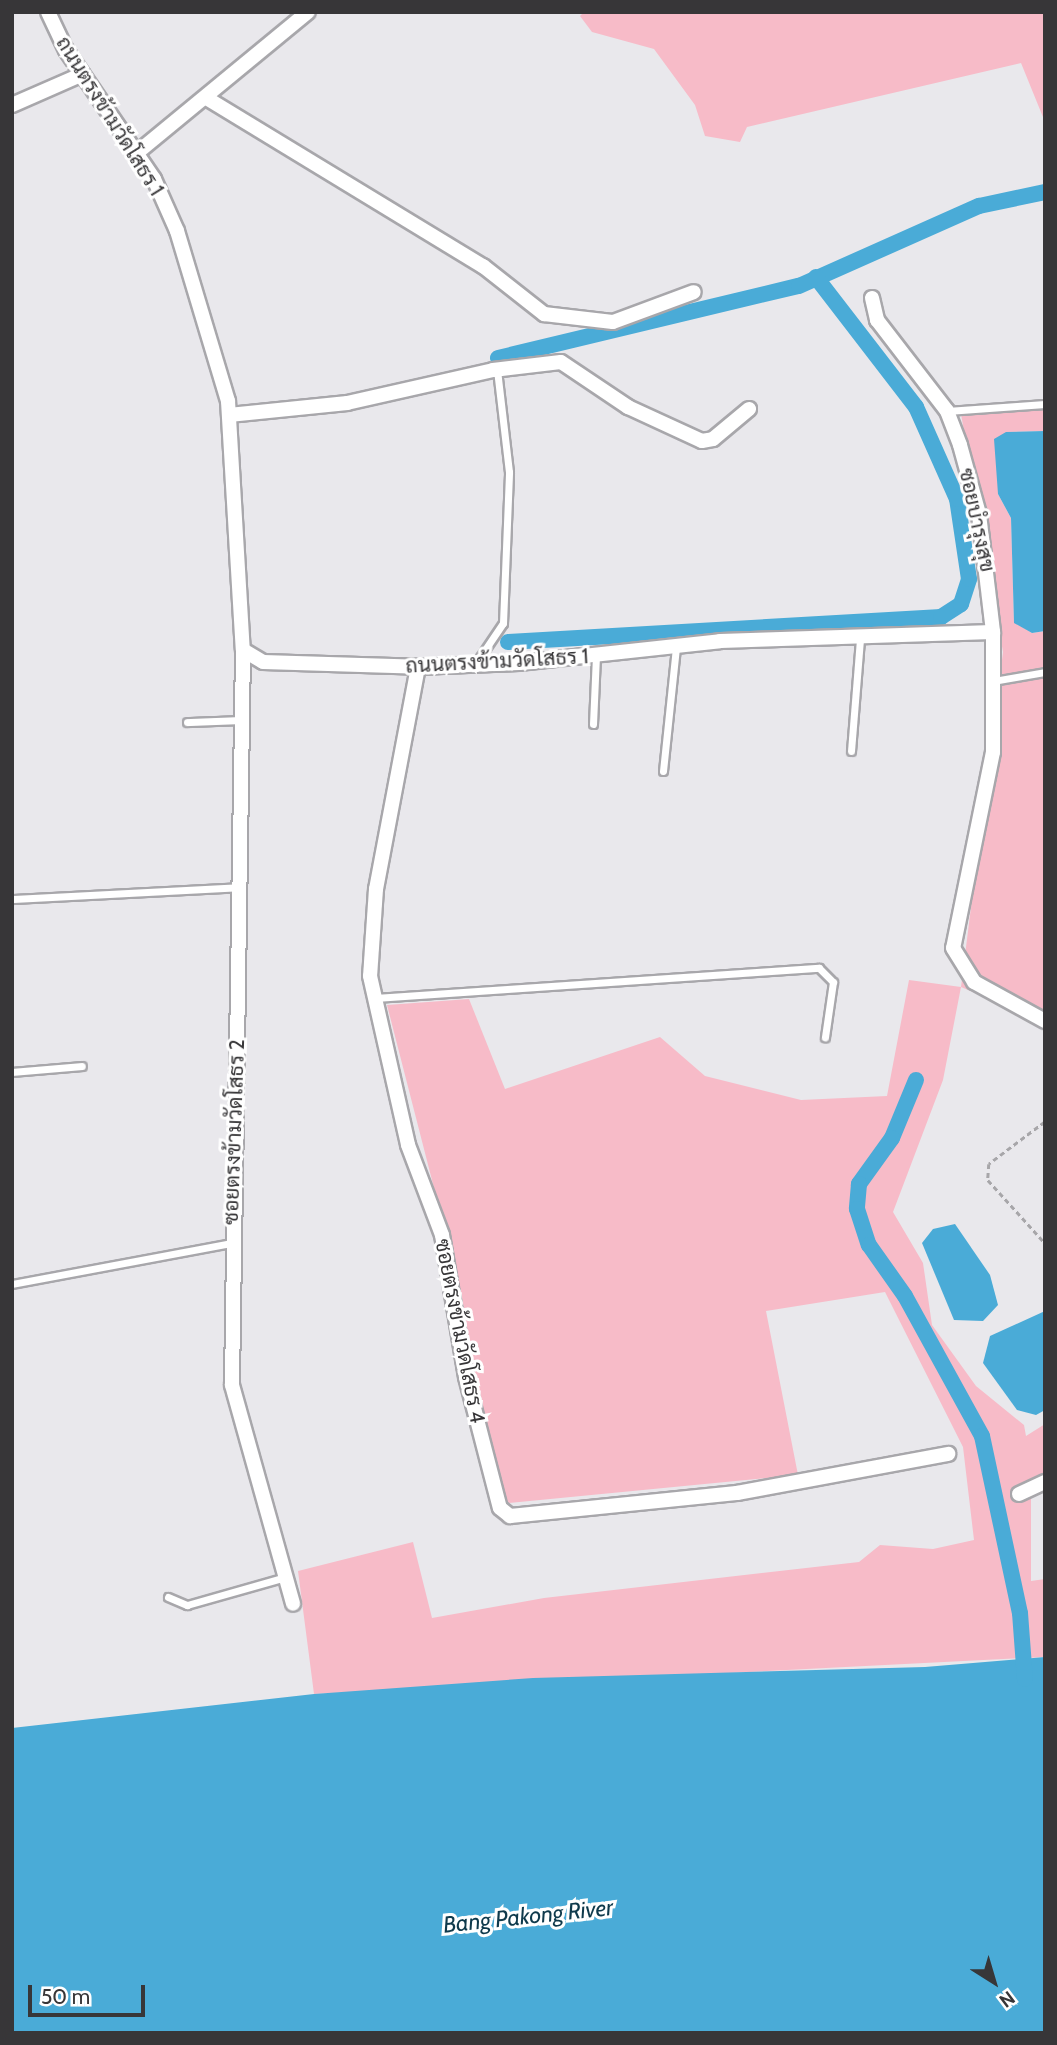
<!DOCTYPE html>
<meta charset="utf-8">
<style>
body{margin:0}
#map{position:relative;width:1057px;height:2045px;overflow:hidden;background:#e9e8ec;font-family:Cabin,Sarabun,sans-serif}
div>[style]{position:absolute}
.green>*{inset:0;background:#f7bbc8}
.water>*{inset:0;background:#4aabd7}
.canal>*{height:16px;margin:-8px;padding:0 8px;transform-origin:8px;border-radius:8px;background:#4aabd7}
.path>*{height:2.5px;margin-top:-1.25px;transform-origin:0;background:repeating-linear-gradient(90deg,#a7a6a9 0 5px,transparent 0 8.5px)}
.roads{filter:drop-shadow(2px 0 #a8a7ab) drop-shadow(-2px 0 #a8a7ab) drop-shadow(0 2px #a8a7ab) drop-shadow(0 -2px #a8a7ab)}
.service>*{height:7px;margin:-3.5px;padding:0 3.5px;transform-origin:3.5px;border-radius:3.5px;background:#fff}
.minor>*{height:14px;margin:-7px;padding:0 7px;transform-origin:7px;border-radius:7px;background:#fff}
span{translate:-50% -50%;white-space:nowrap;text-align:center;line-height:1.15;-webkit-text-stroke:6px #fff;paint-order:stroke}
.street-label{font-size:21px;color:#373638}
.water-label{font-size:23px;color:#0f3a4c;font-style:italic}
.frame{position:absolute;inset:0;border:14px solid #373638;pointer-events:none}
.north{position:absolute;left:959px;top:1947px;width:70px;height:70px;-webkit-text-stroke:5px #fff;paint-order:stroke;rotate:143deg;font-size:19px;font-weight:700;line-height:28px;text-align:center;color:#373638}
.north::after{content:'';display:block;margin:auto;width:24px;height:32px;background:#373638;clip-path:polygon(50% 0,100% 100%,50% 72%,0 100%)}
.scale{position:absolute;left:28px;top:1985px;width:117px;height:32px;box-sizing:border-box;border:4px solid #373638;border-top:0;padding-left:9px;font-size:21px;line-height:24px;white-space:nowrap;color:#373638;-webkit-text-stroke:5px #fff;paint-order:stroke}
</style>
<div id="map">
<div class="green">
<i style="clip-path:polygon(584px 12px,1045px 12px,1045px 122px,1021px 63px,747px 127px,740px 142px,705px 136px,695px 105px,654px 49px,592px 32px,580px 16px)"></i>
<i style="clip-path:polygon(1045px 406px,1045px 431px,1006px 432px,998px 494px,1011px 518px,1014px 622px,1032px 633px,1045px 631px,1045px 1022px,961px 987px,943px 1080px,893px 1212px,923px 1263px,932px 1325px,976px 1386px,1024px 1425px,1026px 1436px,1045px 1424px,1045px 1474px,1031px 1479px,1031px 1581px,1045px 1579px,1045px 1657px,314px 1694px,298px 1571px,413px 1542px,432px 1618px,544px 1598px,859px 1562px,880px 1545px,933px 1549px,974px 1540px,963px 1447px,885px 1292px,766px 1311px,798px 1475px,509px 1503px,492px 1482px,462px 1297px,387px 1005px,469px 999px,505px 1089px,660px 1037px,705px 1076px,801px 1100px,887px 1096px,909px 980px,961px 987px,1003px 652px,961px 414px)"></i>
</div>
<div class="water">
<i style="clip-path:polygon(1045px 431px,1045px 631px,1032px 633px,1014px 623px,1011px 518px,998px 494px,994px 439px,1006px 432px)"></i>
<i style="clip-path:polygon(955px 1224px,990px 1275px,998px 1305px,983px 1321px,954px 1320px,922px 1243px,933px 1229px)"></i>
<i style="clip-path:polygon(1045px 1311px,1045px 1410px,1036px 1415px,1017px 1410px,983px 1363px,990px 1336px)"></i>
<i style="clip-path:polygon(1045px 1657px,1045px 2033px,12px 2033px,12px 1728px,314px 1694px,533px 1678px,925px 1667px)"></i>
</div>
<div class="canal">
<i style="left:498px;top:358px;width:309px;rotate:-13.5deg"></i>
<i style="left:799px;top:286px;width:197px;rotate:-24deg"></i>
<i style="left:979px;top:206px;width:67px;rotate:-12deg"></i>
<i style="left:508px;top:642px;width:434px;rotate:-3.3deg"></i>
<i style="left:941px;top:617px;width:24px;rotate:-33deg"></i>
<i style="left:961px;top:604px;width:26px;rotate:-72deg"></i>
<i style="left:969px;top:579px;width:81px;rotate:-98.5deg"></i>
<i style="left:957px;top:499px;width:101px;rotate:-114deg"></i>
<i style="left:916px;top:407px;width:164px;rotate:-127.6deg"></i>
<i style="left:916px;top:1080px;width:63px;rotate:112.5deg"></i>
<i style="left:892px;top:1138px;width:57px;rotate:125.7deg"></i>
<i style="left:859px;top:1184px;width:25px;rotate:95deg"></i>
<i style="left:857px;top:1209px;width:38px;rotate:72deg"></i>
<i style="left:869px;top:1245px;width:62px;rotate:54.8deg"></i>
<i style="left:905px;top:1296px;width:160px;rotate:61.2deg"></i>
<i style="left:982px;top:1436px;width:181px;rotate:77.9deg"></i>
<i style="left:1020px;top:1613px;width:66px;rotate:85.7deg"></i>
</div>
<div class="path">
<i style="left:1045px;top:1122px;width:70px;rotate:143.1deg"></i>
<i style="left:989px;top:1164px;width:16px;rotate:94deg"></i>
<i style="left:988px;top:1180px;width:85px;rotate:47.9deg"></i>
</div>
<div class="roads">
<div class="service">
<i style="left:947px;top:411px;width:98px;rotate:-4.1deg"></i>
<i style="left:476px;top:663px;width:48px;rotate:-56deg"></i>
<i style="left:503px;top:623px;width:151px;rotate:-87.7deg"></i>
<i style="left:509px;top:472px;width:103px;rotate:-96.7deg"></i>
<i style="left:993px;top:681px;width:53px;rotate:-9.8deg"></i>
<i style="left:187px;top:722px;width:51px;rotate:-2.2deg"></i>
<i style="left:593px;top:724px;width:68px;rotate:-87.5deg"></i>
<i style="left:851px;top:751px;width:113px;rotate:-85.4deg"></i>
<i style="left:663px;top:771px;width:125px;rotate:-84deg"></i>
<i style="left:12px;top:899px;width:228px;rotate:-3deg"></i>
<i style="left:375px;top:998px;width:445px;rotate:-3.9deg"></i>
<i style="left:819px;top:968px;width:20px;rotate:45deg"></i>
<i style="left:833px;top:982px;width:56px;rotate:98.3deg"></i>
<i style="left:12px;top:1072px;width:70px;rotate:-4.9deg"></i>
<i style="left:12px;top:1284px;width:223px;rotate:-10.6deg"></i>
<i style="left:168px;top:1597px;width:21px;rotate:23deg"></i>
<i style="left:187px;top:1605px;width:103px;rotate:-15.8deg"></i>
</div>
<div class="minor">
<i style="left:48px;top:12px;width:42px;rotate:64.7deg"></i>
<i style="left:66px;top:50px;width:156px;rotate:55.7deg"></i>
<i style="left:154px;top:179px;width:57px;rotate:66.1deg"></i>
<i style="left:177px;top:231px;width:177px;rotate:73.3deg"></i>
<i style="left:228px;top:401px;width:249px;rotate:86.6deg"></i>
<i style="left:243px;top:650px;width:23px;rotate:31deg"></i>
<i style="left:263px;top:662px;width:155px;rotate:1.8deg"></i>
<i style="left:418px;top:667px;width:101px;rotate:-2.3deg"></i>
<i style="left:519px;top:663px;width:202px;rotate:-6.2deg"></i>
<i style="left:720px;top:641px;width:273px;rotate:-1.9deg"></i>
<i style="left:993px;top:632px;width:120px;rotate:90deg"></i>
<i style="left:993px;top:752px;width:200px;rotate:101.5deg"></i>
<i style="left:953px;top:948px;width:40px;rotate:58deg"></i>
<i style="left:974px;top:982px;width:81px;rotate:28.8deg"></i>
<i style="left:208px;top:99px;width:322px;rotate:31.3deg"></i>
<i style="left:483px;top:266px;width:78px;rotate:38.2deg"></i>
<i style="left:544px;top:314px;width:69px;rotate:6.6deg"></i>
<i style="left:613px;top:322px;width:86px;rotate:-20.3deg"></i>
<i style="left:12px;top:105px;width:77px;rotate:-23.6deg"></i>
<i style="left:138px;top:152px;width:220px;rotate:-39.5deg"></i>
<i style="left:872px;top:298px;width:23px;rotate:77deg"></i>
<i style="left:877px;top:320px;width:115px;rotate:52.4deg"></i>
<i style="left:947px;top:411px;width:36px;rotate:69deg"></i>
<i style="left:960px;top:445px;width:72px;rotate:74.6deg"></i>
<i style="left:979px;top:514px;width:119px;rotate:83.2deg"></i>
<i style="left:229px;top:415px;width:119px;rotate:-5.8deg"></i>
<i style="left:347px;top:403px;width:150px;rotate:-12.7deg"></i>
<i style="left:493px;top:370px;width:68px;rotate:-6.7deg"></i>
<i style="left:561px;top:362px;width:81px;rotate:33.9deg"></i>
<i style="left:628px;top:407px;width:81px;rotate:24.7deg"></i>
<i style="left:702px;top:441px;width:11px;rotate:-10deg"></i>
<i style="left:713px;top:439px;width:47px;rotate:-39.8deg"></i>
<i style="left:243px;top:650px;width:735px;rotate:90.86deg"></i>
<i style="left:232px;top:1385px;width:227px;rotate:74.4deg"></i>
<i style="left:418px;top:667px;width:226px;rotate:100.7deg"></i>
<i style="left:376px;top:889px;width:87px;rotate:93.9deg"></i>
<i style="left:370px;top:976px;width:173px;rotate:77.3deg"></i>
<i style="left:408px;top:1145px;width:96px;rotate:69.3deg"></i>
<i style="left:442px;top:1235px;width:144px;rotate:80.4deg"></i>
<i style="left:466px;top:1377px;width:135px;rotate:75.5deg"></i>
<i style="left:500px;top:1508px;width:13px;rotate:39deg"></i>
<i style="left:510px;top:1516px;width:228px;rotate:-5.8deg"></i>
<i style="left:737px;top:1493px;width:215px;rotate:-10.5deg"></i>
<i style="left:1019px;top:1494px;width:29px;rotate:-25deg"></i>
</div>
</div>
<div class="street-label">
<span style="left:110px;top:116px;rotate:58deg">ถนนตรงข้ามวัดโสธร 1</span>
<span style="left:977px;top:520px;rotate:78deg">ซอยบำรุงสุข</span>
<span style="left:497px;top:661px;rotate:-3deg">ถนนตรงข้ามวัดโสธร 1</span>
<span style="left:234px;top:1132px;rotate:-88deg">ซอยตรงข้ามวัดโสธร 2</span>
<span style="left:460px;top:1331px;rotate:79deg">ซอยตรงข้ามวัดโสธร 4</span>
</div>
<div class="water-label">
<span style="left:528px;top:1916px;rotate:-6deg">Bang Pakong River</span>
</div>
<div class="frame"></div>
<div class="north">N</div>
<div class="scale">50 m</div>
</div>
